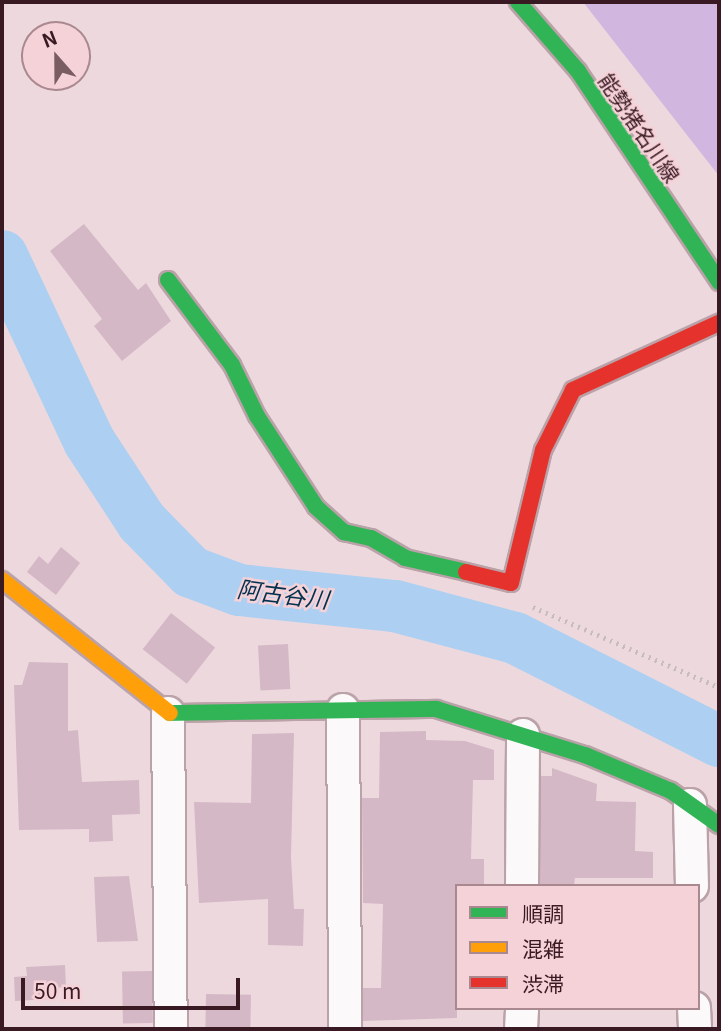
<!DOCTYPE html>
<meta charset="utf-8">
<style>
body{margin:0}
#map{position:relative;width:721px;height:1031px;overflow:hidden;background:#edd9dd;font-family:Georgia,"Noto Sans JP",serif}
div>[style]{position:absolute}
.green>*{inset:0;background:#d1b7df}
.river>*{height:52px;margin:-26px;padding:0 26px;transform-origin:26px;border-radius:26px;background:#adcff2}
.building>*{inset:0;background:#d5b8c6;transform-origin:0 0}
.path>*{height:4.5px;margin-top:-2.25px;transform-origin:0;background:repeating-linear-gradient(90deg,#c6bcbe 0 2px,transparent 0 7px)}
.roads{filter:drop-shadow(2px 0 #baa2a8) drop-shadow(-2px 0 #baa2a8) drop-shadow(0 2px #baa2a8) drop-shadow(0 -2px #baa2a8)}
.street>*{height:32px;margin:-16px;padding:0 16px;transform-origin:16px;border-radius:16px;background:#fcf9fa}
.fast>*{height:16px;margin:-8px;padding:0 8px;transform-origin:8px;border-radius:8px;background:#30b455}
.slow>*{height:16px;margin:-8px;padding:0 8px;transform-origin:8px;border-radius:8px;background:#ff9f0a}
.jam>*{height:16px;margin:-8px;padding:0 8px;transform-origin:8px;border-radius:8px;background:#e5322d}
span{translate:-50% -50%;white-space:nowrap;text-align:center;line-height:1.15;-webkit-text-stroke:5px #f5d1d8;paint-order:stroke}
.street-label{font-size:21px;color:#3a1a22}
.water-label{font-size:23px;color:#02314f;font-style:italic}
.frame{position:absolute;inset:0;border:4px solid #3a1a22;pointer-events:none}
.legend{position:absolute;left:455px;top:884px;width:245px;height:126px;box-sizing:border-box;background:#f5d1d8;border:2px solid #aa888f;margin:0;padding:9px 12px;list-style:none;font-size:21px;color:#3a1a22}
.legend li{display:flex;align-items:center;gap:14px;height:35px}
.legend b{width:35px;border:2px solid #aa888f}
.north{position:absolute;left:21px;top:21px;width:70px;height:70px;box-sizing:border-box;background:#f5d1d8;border:2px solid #aa888f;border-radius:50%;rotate:339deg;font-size:19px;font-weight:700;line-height:28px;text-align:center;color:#3a1a22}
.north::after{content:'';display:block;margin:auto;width:24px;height:32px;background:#795d63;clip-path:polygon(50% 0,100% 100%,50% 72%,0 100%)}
.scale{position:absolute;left:21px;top:978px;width:219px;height:32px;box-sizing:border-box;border:4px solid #3a1a22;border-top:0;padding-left:9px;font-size:21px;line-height:24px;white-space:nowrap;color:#3a1a22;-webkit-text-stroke:5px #f5d1d8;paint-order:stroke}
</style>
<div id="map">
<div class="green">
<i style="clip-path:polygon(583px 2px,719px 2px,719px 176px)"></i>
</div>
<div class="river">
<i style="left:2px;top:256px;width:204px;rotate:64.8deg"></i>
<i style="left:89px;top:441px;width:97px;rotate:56.8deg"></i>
<i style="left:142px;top:522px;width:70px;rotate:45.6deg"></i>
<i style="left:191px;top:572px;width:51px;rotate:20.6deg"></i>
<i style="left:239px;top:590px;width:157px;rotate:5.9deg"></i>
<i style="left:395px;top:606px;width:124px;rotate:14.9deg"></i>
<i style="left:515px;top:638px;width:229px;rotate:26.8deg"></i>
</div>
<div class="building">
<i style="clip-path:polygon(84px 224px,138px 290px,146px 283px,171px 321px,122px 361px,94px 326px,102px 319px,50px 251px)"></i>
<i style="clip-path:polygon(61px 547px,80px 563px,56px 595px,27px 572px,39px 556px,48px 564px)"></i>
<i style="left:171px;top:613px;width:56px;height:46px;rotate:38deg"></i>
<i style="left:288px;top:644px;width:45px;height:30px;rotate:87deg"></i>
<i style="clip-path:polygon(29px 662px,68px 663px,68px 731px,78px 730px,82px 782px,139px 780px,140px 814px,112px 815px,113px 841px,89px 842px,89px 829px,19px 830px,14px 685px,22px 685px)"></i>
<i style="clip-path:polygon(426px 731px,426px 740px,465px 741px,494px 750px,494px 780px,473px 780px,471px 859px,484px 859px,484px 886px,457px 886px,457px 1018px,363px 1021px,363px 988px,381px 988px,383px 904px,363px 903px,362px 798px,379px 798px,380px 732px)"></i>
<i style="clip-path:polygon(294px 733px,291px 857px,294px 909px,304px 909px,303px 946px,268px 945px,268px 899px,199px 903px,194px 802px,251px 803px,252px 734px)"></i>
<i style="clip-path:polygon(552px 768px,597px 784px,596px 801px,636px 802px,635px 851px,653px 852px,653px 878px,575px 878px,574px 886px,540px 886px,541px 776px,552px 776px)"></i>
<i style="clip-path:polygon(129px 876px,138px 941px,97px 942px,94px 877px)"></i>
<i style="clip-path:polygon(65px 965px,66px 987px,51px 988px,51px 999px,15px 1001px,14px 977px,27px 976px,26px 967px)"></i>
<i style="left:152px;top:971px;width:52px;height:30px;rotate:89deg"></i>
<i style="left:206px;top:994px;width:45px;height:34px;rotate:1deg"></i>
</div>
<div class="path">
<i style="left:533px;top:607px;width:202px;rotate:23.3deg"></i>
</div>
<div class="roads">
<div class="street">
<i style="left:343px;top:710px;width:319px;rotate:89.6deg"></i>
<i style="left:168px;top:713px;width:316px;rotate:89.5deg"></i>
<i style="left:690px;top:805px;width:81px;rotate:88.6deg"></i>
<i style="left:522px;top:886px;width:151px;rotate:-89.6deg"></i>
<i style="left:694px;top:1008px;width:21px;rotate:87deg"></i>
<i style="left:521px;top:1029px;width:21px;rotate:-87deg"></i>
</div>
<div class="fast">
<i style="left:518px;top:2px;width:91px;rotate:49deg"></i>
<i style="left:578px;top:71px;width:254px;rotate:56.2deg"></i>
<i style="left:168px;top:280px;width:106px;rotate:53deg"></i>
<i style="left:232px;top:365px;width:57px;rotate:63.9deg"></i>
<i style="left:257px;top:416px;width:108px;rotate:57deg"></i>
<i style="left:316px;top:507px;width:38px;rotate:42deg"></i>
<i style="left:344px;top:532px;width:28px;rotate:13deg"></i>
<i style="left:371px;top:538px;width:39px;rotate:30deg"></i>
<i style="left:405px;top:558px;width:63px;rotate:12.9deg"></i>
<i style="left:170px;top:713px;width:266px;rotate:-0.9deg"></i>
<i style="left:436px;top:709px;width:156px;rotate:17.2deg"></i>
<i style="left:585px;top:755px;width:93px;rotate:22.7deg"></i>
<i style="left:671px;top:791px;width:59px;rotate:35.3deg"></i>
</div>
<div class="slow">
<i style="left:2px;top:580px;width:214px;rotate:38.4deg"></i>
</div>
<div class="jam">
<i style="left:466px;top:572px;width:46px;rotate:13.7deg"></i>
<i style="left:511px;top:583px;width:137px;rotate:-76.5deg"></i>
<i style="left:543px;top:450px;width:67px;rotate:-63.4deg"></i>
<i style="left:573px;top:390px;width:161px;rotate:-24.7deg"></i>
</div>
</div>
<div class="street-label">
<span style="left:640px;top:127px;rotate:56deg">能勢猪名川線</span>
</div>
<div class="water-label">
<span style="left:283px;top:593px;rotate:7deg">阿古谷川</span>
</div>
<div class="frame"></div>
<ul class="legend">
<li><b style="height:9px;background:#30b455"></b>順調</li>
<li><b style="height:9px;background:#ff9f0a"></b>混雑</li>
<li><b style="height:9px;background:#e5322d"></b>渋滞</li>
</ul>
<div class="north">N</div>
<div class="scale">50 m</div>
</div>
